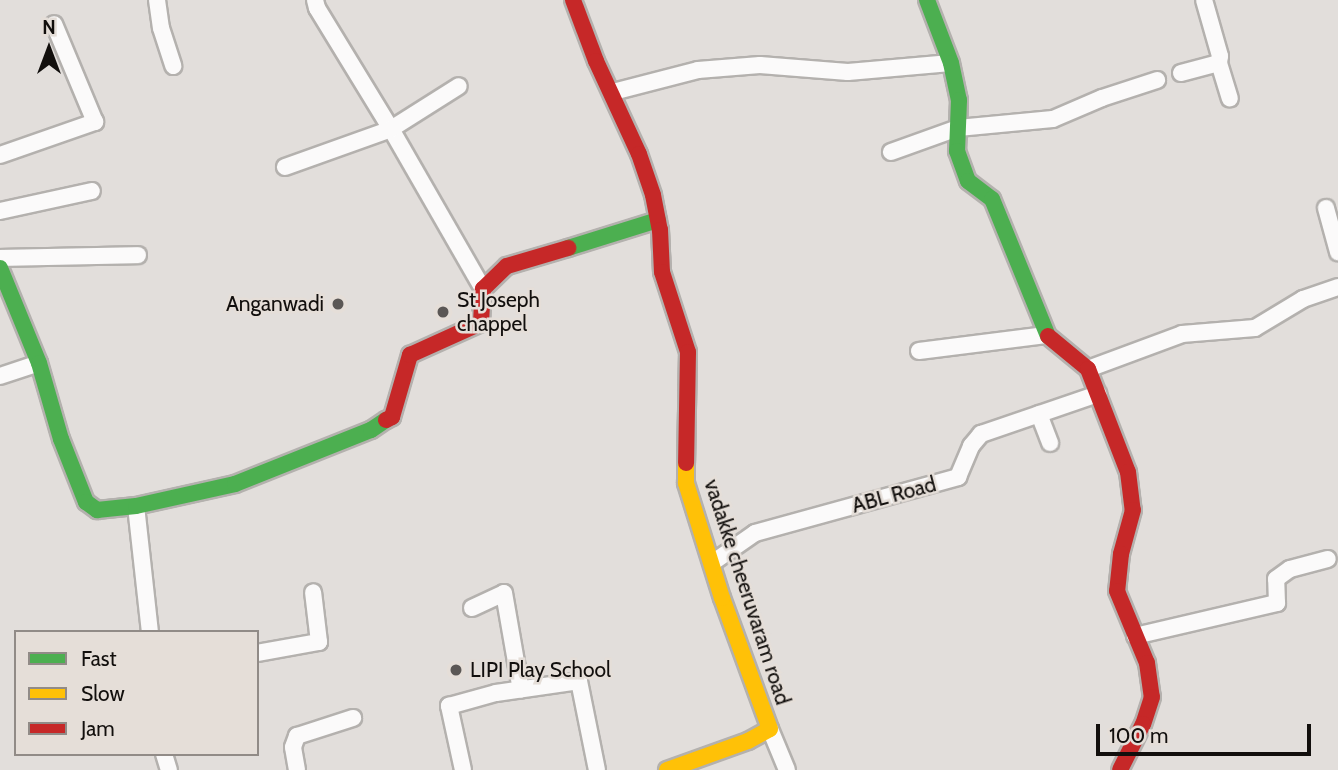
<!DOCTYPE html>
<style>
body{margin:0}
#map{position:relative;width:1338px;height:770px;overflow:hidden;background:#e2dedb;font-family:Cabin,sans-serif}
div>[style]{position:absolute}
.roads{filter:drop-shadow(2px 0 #b4b1ae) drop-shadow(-2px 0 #b4b1ae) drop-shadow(0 2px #b4b1ae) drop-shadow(0 -2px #b4b1ae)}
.street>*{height:16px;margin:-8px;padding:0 8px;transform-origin:8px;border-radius:8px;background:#fbfafa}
.fast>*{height:16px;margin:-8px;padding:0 8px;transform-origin:8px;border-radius:8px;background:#4caf50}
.slow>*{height:16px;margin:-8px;padding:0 8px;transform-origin:8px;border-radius:8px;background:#ffc107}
.jam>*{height:16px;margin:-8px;padding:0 8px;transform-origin:8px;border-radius:8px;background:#c62828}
.dots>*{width:19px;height:19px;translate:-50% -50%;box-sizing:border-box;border:4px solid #e5ded8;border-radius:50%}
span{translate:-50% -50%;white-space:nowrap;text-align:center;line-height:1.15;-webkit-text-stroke:5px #e5ded8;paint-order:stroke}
.poi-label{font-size:21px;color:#120f0d}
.left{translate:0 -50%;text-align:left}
.right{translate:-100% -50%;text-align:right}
.street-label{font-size:21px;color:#120f0d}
.legend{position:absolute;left:14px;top:630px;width:245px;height:126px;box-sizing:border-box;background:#e5ded8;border:2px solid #918b87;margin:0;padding:9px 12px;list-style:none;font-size:21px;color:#120f0d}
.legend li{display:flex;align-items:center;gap:14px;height:35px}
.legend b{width:35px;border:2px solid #918b87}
.north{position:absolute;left:14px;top:14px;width:70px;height:70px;-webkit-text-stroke:5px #e5ded8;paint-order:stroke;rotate:0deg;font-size:19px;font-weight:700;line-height:28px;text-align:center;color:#120f0d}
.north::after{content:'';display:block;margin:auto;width:24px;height:32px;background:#120f0d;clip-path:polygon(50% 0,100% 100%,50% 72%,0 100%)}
.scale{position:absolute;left:1096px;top:724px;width:215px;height:32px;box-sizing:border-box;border:4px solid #120f0d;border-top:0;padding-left:9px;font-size:21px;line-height:24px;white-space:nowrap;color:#120f0d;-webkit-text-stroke:5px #e5ded8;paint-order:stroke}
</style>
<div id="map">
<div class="roads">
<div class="street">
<i style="left:157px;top:0;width:28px;rotate:82deg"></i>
<i style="left:161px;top:28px;width:40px;rotate:72deg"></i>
<i style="left:315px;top:0;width:8px;rotate:76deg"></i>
<i style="left:317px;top:8px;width:142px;rotate:58.6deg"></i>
<i style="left:391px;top:129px;width:185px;rotate:60.1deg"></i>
<i style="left:1219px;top:63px;width:37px;rotate:73deg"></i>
<i style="left:1181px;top:73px;width:39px;rotate:-15deg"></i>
<i style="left:1219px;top:63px;width:7px;rotate:-82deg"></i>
<i style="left:1220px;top:56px;width:58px;rotate:-105.9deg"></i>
<i style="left:613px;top:92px;width:88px;rotate:-14.5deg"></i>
<i style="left:698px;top:70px;width:62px;rotate:-4.6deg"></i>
<i style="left:760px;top:65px;width:88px;rotate:4.5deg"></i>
<i style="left:848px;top:72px;width:103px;rotate:-5deg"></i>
<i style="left:891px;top:152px;width:71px;rotate:-19.7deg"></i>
<i style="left:958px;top:128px;width:95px;rotate:-5.4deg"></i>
<i style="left:1053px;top:119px;width:53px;rotate:-23.2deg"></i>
<i style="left:1102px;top:98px;width:58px;rotate:-18.1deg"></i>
<i style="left:0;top:155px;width:101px;rotate:-19.2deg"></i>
<i style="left:95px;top:122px;width:106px;rotate:-112.7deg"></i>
<i style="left:285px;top:167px;width:113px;rotate:-19.7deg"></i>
<i style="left:391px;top:129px;width:80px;rotate:-32.3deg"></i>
<i style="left:1326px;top:208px;width:46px;rotate:74.7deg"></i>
<i style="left:0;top:211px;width:94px;rotate:-12.3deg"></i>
<i style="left:0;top:258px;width:138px;rotate:-1.2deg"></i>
<i style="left:919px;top:351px;width:128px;rotate:-7.2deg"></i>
<i style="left:1088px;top:369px;width:100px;rotate:-20.4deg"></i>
<i style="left:1182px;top:334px;width:73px;rotate:-4.7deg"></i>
<i style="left:1255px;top:328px;width:56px;rotate:-31.1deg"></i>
<i style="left:1303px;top:299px;width:37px;rotate:-19deg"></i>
<i style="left:0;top:376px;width:41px;rotate:-18.4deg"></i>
<i style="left:1039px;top:414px;width:31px;rotate:69deg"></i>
<i style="left:136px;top:506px;width:127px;rotate:83.7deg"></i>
<i style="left:712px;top:563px;width:52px;rotate:-34.9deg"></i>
<i style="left:755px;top:533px;width:211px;rotate:-15.4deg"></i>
<i style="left:958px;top:477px;width:34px;rotate:-67deg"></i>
<i style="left:971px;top:446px;width:16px;rotate:-50deg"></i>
<i style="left:981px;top:434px;width:124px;rotate:-18.9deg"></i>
<i style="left:472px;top:608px;width:35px;rotate:-25deg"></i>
<i style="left:504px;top:593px;width:98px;rotate:80.1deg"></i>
<i style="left:1135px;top:636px;width:146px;rotate:-13.1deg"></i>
<i style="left:1277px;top:603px;width:24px;rotate:-92deg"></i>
<i style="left:1276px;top:579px;width:17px;rotate:-36deg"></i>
<i style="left:1290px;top:569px;width:39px;rotate:-15deg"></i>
<i style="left:257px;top:653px;width:63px;rotate:-10.1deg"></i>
<i style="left:319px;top:642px;width:50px;rotate:-96.8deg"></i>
<i style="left:770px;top:729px;width:44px;rotate:67.5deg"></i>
<i style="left:164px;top:754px;width:17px;rotate:73deg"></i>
<i style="left:297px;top:770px;width:23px;rotate:-100deg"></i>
<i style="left:293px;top:747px;width:12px;rotate:-70deg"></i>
<i style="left:297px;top:736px;width:59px;rotate:-17.8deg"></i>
<i style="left:463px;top:770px;width:66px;rotate:-102.3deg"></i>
<i style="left:449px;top:706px;width:49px;rotate:-15.5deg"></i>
<i style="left:496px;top:693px;width:84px;rotate:-8.2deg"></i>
<i style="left:579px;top:681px;width:91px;rotate:78.6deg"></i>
</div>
<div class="fast">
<i style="left:927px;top:0;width:67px;rotate:69.1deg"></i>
<i style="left:951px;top:63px;width:38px;rotate:78deg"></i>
<i style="left:959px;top:100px;width:51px;rotate:92.2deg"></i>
<i style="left:957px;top:151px;width:32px;rotate:70deg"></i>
<i style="left:968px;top:181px;width:30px;rotate:37deg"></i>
<i style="left:992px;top:199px;width:148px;rotate:67.8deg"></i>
<i style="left:568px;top:248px;width:94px;rotate:-17.3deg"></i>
<i style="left:0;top:268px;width:103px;rotate:67.7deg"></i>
<i style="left:39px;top:363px;width:79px;rotate:73.9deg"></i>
<i style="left:61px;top:439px;width:68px;rotate:68.4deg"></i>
<i style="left:86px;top:502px;width:14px;rotate:36deg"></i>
<i style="left:97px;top:510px;width:39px;rotate:-6deg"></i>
<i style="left:136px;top:506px;width:101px;rotate:-12.5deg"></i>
<i style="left:235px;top:484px;width:146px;rotate:-21.7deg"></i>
<i style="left:371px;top:430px;width:18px;rotate:-34deg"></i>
</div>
<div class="slow">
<i style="left:667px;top:770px;width:86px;rotate:-19.7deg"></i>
<i style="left:748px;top:741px;width:25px;rotate:-29deg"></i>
<i style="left:770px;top:729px;width:140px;rotate:-110.1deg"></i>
<i style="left:722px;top:598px;width:121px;rotate:-107.4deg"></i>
<i style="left:686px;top:483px;width:20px;rotate:-90deg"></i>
</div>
<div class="jam">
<i style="left:573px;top:0;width:65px;rotate:69.3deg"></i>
<i style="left:596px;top:61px;width:102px;rotate:65.2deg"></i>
<i style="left:639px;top:154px;width:43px;rotate:71.1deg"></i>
<i style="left:653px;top:195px;width:36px;rotate:79deg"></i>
<i style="left:660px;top:230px;width:42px;rotate:87.3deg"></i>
<i style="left:662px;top:272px;width:84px;rotate:72deg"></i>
<i style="left:688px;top:352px;width:111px;rotate:91deg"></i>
<i style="left:1048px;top:336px;width:52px;rotate:39.5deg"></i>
<i style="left:1088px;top:369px;width:110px;rotate:68.8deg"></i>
<i style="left:1128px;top:472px;width:38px;rotate:83deg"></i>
<i style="left:1133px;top:510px;width:46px;rotate:105.3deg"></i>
<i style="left:1121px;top:554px;width:37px;rotate:96deg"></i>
<i style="left:1117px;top:591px;width:78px;rotate:67.4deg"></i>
<i style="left:1147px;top:663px;width:34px;rotate:82deg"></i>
<i style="left:1152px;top:697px;width:28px;rotate:108deg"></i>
<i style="left:1143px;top:724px;width:51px;rotate:116.6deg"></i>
<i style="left:386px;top:420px;width:7px;rotate:-27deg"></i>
<i style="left:392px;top:417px;width:65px;rotate:-73.8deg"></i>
<i style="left:410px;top:355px;width:78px;rotate:-24.3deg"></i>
<i style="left:481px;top:323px;width:34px;rotate:-87deg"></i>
<i style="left:483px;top:289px;width:33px;rotate:-44deg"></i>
<i style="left:507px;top:266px;width:64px;rotate:-16.4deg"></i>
</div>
</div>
<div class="dots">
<i style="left:338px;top:304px;background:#5b5755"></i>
<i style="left:443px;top:312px;background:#5b5755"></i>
<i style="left:456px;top:670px;background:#5b5755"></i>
</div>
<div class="poi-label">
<span class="left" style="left:457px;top:312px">St Joseph<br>chappel</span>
<span class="right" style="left:324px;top:304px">Anganwadi</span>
<span class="left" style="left:470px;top:670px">LIPI Play School</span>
</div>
<div class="street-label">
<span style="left:894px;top:495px;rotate:-15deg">ABL Road</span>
<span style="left:747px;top:592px;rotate:72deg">vadakke cheeruvaram road</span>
</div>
<ul class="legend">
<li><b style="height:9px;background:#4caf50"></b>Fast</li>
<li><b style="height:9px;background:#ffc107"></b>Slow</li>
<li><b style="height:9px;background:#c62828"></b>Jam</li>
</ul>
<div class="north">N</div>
<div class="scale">100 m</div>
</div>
